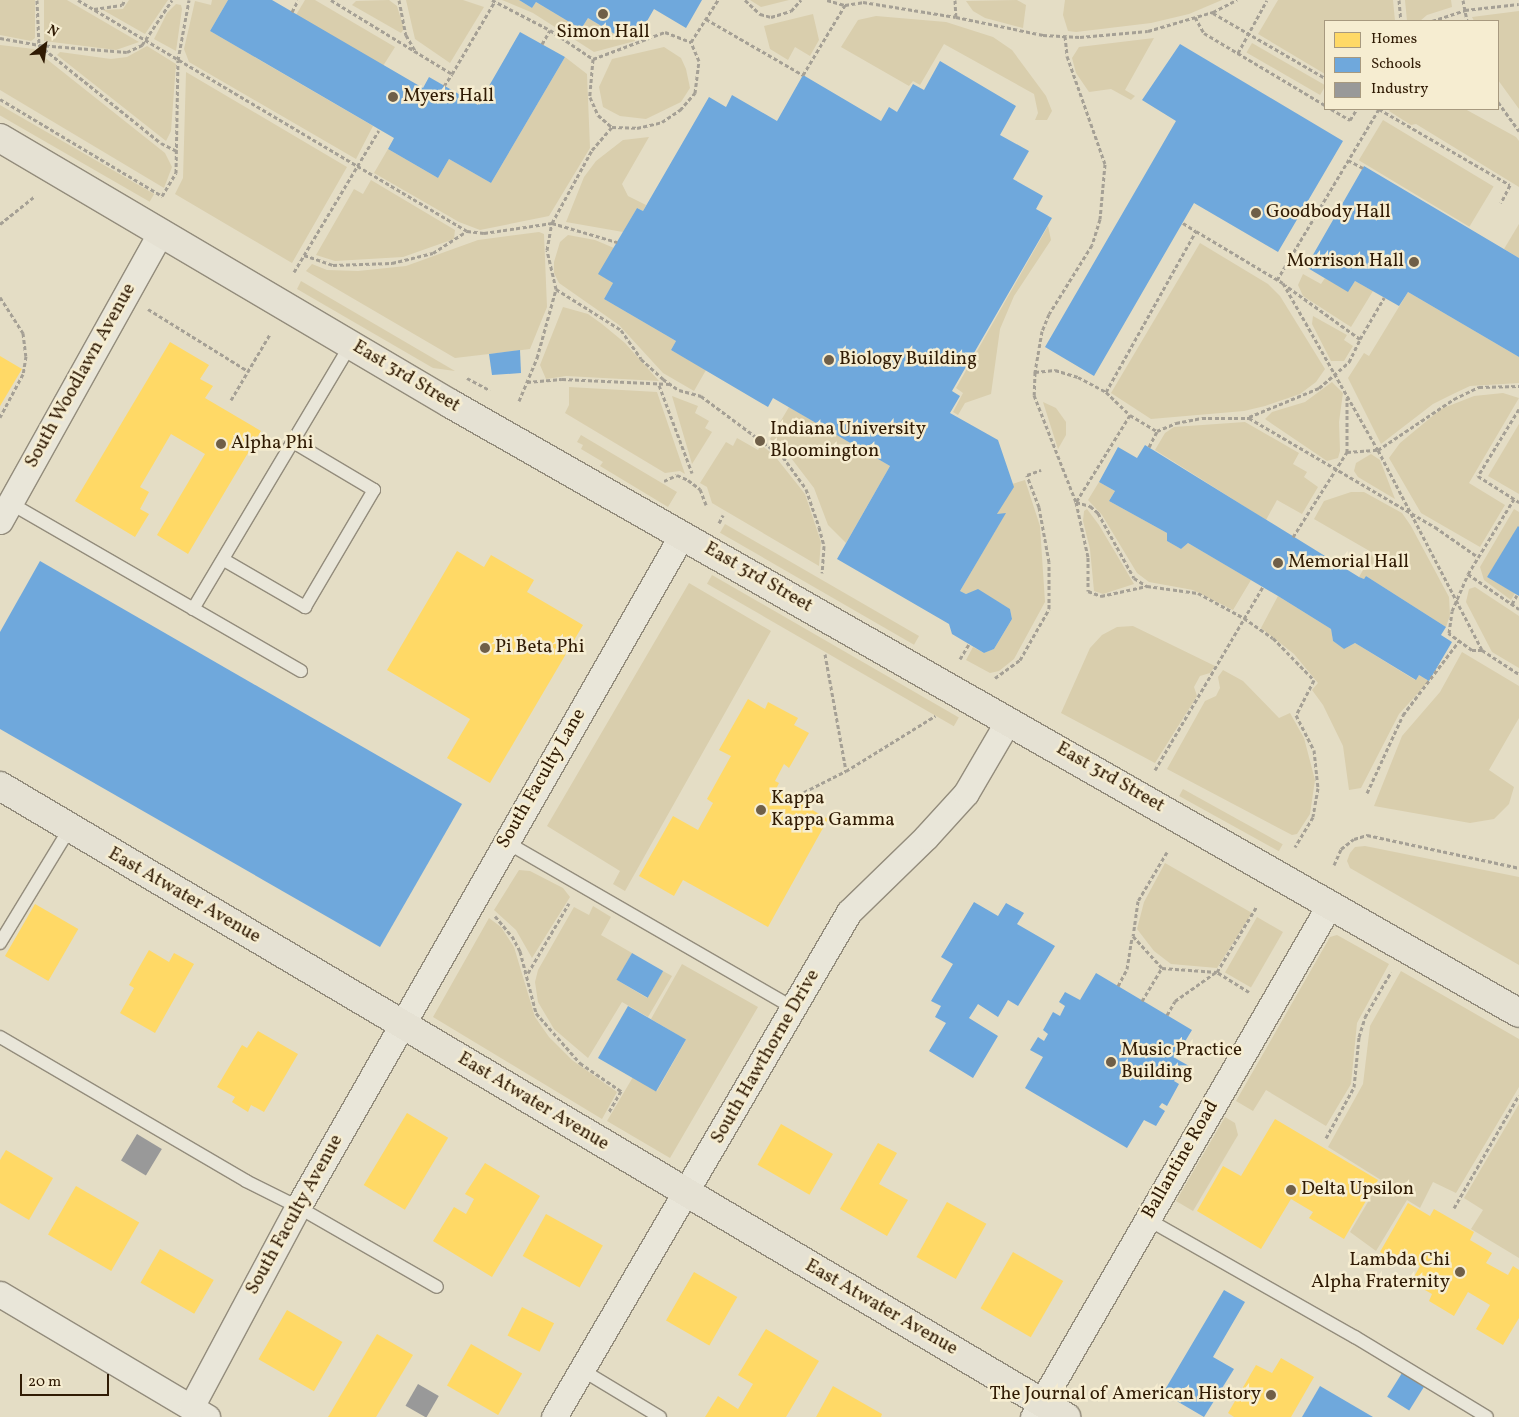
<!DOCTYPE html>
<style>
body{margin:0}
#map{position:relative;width:1519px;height:1417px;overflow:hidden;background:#e4ddc5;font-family:Vollkorn,serif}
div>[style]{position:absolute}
.green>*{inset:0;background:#d9cead;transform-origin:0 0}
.homes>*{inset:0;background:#ffd966;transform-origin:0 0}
.schools>*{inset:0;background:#6fa8dc;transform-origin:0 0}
.industry>*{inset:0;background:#999;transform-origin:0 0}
.path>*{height:3px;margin-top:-1.5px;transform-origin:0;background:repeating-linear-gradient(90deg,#a5a095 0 4px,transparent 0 6.5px)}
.roads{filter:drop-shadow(1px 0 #938c7c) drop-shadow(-1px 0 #938c7c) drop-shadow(0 1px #938c7c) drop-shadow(0 -1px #938c7c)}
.service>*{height:12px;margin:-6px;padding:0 6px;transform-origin:6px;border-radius:6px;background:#e9e6d9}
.minor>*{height:25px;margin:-12.5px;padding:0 12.5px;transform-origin:12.5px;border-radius:12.5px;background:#e9e6d9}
.primary>*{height:28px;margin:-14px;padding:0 14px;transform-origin:14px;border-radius:14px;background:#e5e1d3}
.dots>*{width:14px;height:14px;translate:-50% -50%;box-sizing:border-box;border:2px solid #f6edd1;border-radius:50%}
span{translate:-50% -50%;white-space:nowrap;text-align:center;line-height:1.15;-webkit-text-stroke:5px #f6edd1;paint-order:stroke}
.poi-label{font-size:19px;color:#301b04}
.left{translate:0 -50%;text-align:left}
.right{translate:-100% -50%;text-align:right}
.street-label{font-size:19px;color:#301b04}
.legend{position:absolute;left:1324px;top:20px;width:175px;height:90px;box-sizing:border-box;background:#f6edd1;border:1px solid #a7997f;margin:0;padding:6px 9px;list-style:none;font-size:15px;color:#301b04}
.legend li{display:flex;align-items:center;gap:10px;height:25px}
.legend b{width:25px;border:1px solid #a7997f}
.north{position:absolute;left:20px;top:20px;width:50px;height:50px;-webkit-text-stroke:4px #f6edd1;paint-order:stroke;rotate:30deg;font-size:14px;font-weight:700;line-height:20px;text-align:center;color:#301b04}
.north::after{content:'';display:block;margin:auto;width:18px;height:22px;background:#301b04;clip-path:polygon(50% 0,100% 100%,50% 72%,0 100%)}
.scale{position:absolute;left:20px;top:1374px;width:89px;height:22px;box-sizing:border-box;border:2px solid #301b04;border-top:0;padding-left:6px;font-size:15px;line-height:18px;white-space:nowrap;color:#301b04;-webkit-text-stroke:4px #f6edd1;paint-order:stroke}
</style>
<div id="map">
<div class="green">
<i style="clip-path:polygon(0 0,35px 0,35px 38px,31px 41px,0 35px)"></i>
<i style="clip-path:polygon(44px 0,67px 0,139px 42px,116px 50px,44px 41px)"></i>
<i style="clip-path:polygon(129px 0,168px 0,145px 34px,103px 10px,123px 9px)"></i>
<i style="clip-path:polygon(212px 0,228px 0,210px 31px,373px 126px,356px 159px,189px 62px,184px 49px,195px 1px,211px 5px)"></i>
<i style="clip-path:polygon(305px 0,315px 0,395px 47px,383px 66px,296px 15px)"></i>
<i style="clip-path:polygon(389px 0,397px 6px,404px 29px,401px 33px,352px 5px,356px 1px)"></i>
<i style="clip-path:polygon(406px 0,463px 0,484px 7px,450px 63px,415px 39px)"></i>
<i style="clip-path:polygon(502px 0,519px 0,532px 8px,536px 2px,581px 29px,588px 18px,618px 36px,624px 26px,639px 35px,635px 41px,594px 52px,533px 13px)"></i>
<i style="clip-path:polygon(750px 0,789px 0,761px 7px)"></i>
<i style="clip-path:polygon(1017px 0,1026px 5px,1023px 28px,985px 18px,973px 11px,966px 1px)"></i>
<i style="clip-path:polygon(1065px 0,1222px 0,1189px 14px,1151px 23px,1076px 32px,1068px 31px,1063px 15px)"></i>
<i style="clip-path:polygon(1278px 0,1393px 0,1395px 21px,1325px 21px,1325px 74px,1258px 34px)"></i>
<i style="clip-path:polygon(1405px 0,1451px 0,1452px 7px,1427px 15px,1420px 21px,1407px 21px)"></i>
<i style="clip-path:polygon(176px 4px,181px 5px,182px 9px,176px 51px,154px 39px,167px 13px)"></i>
<i style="clip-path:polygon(1519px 11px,1519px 109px,1498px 80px,1498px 21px,1474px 21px,1472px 17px)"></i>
<i style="clip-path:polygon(813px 14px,819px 40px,810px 56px,795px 47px,788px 60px,770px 49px,764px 26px)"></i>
<i style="clip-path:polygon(876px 16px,946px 22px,993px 37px,1012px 50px,1046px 96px,1052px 111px,1047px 120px,1035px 120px,1038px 113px,1034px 94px,944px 44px,920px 85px,913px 81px,909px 86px,841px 47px,858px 20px)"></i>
<i style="clip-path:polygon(1154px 38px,1125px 90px,1135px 96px,1131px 100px,1111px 89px,1089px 92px,1076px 73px,1072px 58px,1079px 47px)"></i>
<i style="left:1252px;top:43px;width:85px;height:11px;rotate:30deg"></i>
<i style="clip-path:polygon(0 45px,34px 49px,165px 153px,172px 167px,164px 188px,0 90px)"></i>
<i style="clip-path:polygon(147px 46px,176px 64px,171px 131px,166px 141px,57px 55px,60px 52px,111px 59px,127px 57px)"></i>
<i style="clip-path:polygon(664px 47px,681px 58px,686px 69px,690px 88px,681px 102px,646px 119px,620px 116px,603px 107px,599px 87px,612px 59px)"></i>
<i style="clip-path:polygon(565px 57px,587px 74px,590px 148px,549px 216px,480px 230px,459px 222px,374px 173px,388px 149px,438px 178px,449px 159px,491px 183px)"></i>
<i style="clip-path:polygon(186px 72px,347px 167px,292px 263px,175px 194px,183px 178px)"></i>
<i style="left:0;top:105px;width:178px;height:9px;rotate:30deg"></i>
<i style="clip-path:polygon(1391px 109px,1465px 109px,1516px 137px,1519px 141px,1519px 187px,1416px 124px,1411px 125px,1389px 111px)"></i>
<i style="left:1383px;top:120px;width:129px;height:47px;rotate:31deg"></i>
<i style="clip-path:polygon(649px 137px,622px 184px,628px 196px,646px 205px,643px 211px,637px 208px,623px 232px,566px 222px,584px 177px,596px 161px,623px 140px)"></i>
<i style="clip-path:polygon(371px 180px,455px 230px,454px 239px,403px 257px,335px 261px,316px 255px,354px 189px,363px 194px)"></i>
<i style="clip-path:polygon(1519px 224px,1519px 258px,1504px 249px)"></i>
<i style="clip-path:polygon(1048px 226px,1051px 240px,1014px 296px,1000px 329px,991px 394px,965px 403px,958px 415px,953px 412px,963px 393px,956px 388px)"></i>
<i style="clip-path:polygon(539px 232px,544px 234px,547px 307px,530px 349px,455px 358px,306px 271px,312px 264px,327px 270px,358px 271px,406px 266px,478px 240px)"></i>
<i style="clip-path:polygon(568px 235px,595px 240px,614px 248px,599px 274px,613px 283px,604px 299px,676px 341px,671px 350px,706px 370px,694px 391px,663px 373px,619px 325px,559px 283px,554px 273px,554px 262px,560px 242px)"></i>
<i style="clip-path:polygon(1200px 243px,1268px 284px,1280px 296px,1325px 369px,1316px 382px,1300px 394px,1265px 406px,1244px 411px,1151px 419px,1111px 393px)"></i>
<i style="clip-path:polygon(1303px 274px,1321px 284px,1325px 278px,1348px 291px,1355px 281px,1373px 291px,1351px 327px,1303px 296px,1298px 285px)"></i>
<i style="clip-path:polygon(301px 281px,455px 371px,433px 368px,297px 289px)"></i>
<i style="clip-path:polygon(1408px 292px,1519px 357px,1519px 383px,1470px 386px,1453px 394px,1433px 404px,1381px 444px,1348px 378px,1364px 353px,1369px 356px)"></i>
<i style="clip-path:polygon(563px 307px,588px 314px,602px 324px,625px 343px,659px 381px,566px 376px,546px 379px,540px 365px)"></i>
<i style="clip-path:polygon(1313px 316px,1347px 335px,1344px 340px,1353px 346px,1344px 361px,1331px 361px,1312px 324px)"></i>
<i style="clip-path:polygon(1332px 382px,1343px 393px,1339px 422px,1340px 451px,1338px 458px,1327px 461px,1265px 419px,1272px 412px,1305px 402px)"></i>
<i style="clip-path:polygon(569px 387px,657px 392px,685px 474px,680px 471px,665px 473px,565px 413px,569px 405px)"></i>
<i style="clip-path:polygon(1503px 393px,1519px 398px,1469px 483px,1505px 505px,1480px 547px,1421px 513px,1389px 458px,1400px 443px,1441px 409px,1474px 396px)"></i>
<i style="clip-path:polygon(672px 396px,698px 406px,695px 413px,709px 421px,705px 428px,712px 432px,692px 464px)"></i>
<i style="clip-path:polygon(1043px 402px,1056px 408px,1066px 422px,1066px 435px,1058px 449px)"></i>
<i style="clip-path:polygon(789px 407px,890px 466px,846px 543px,828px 525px,814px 488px,788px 454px,770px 439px)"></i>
<i style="clip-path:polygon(1245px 422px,1299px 453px,1293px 464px,1307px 472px,1304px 477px,1318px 487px,1302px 514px,1277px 500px,1266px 520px,1155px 450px,1165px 433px,1174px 427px)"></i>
<i style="clip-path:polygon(1519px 424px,1519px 494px,1488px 476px)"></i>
<i style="clip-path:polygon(581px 435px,677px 492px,668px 507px,600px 466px,603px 462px,581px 449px,583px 445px,577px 442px)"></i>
<i style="clip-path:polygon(737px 438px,758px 450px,761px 445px,774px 455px,805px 494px,821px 542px,819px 566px,712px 503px,707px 487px,700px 483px,726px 442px,733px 446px)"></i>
<i style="clip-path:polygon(1371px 454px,1380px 460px,1395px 499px,1358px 477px,1354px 471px,1356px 463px)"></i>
<i style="clip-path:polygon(1025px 480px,1040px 526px,1045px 602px,1014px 659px,999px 671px,990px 673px,966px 660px,973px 647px,984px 653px,994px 649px,1012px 619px,1010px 609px,978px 590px,966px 594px,960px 591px,1005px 514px,997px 514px,1012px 484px)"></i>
<i style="clip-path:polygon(1099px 482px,1115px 491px,1109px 501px,1167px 533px,1167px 541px,1181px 549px,1188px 543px,1251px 580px,1233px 610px,1193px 590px,1149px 582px,1137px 573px,1102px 515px,1088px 500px)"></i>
<i style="clip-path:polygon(1351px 492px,1364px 492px,1402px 513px,1411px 526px,1449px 597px,1450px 615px,1446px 627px,1366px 576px,1364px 579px,1359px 577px,1373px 553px,1314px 519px,1324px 501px)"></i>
<i style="clip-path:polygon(1087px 509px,1099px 525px,1134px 584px,1103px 594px,1094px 591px,1090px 549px,1083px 521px,1084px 511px)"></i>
<i style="clip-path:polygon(1514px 509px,1519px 512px,1519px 527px,1487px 577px,1515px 593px,1511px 600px,1484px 580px,1480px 567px)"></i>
<i style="left:725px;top:524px;width:224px;height:10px;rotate:30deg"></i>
<i style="left:712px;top:575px;width:285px;height:10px;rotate:30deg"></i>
<i style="clip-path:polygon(689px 583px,771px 631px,625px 891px,613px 884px,620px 871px,547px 826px)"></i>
<i style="clip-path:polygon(1475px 587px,1519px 616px,1519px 668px,1492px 652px,1466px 602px,1469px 589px)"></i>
<i style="clip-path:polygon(1278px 596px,1331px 629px,1333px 641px,1344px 649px,1355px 643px,1415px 680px,1419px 675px,1429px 681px,1399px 714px,1361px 788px,1349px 790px,1343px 746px,1323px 705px,1312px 690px,1318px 683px,1294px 654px,1261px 628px)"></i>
<i style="clip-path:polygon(1133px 626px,1215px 666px,1210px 673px,1200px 676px,1194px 687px,1197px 696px,1155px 763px,1061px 713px,1090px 648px,1102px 635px,1117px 627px)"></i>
<i style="clip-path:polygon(1462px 652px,1519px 686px,1519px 718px,1489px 770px,1514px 787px,1509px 804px,1494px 819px,1470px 823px,1374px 806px,1402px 736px,1440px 692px)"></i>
<i style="clip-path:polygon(1223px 670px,1243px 681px,1279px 718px,1290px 713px,1304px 738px,1315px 780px,1310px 814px,1297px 834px,1292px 835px,1167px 769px,1205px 701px,1216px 696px,1220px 688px,1218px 677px)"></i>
<i style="left:1183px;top:789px;width:114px;height:8px;rotate:29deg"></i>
<i style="clip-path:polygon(1365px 846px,1519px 877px,1519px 965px,1350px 868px,1347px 861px,1350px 853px,1355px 847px)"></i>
<i style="clip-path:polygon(1165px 863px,1252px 913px,1217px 968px,1171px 964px,1154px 951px,1137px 929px,1144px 902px)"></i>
<i style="clip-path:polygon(519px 870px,530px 871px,563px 888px,570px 897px,532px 958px,516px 930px,494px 910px)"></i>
<i style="clip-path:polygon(593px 906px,611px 917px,601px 935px,632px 953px,617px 980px,647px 998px,663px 971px,672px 976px,648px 1017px,622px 1002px,588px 1058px,554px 1029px,538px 1002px,535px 982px,538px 970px,574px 907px,589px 915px)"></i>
<i style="left:1257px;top:917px;width:30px;height:64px;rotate:30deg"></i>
<i style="clip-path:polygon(489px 918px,501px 927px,514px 947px,535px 1017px,549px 1037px,572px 1060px,617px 1092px,602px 1119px,433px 1017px)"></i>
<i style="clip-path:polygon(1337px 935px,1389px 964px,1357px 1023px,1351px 1084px,1326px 1126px,1266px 1090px,1253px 1111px,1236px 1101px,1330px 937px)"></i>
<i style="clip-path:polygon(682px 964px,758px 1007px,670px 1158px,607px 1121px,633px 1077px,657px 1091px,686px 1040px,651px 1019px)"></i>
<i style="clip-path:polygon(1401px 971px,1519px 1039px,1519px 1087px,1456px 1193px,1433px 1182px,1420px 1208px,1407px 1200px,1376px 1251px,1350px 1232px,1381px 1180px,1328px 1147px,1363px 1084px,1370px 1026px)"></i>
<i style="clip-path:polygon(1519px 1104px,1519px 1258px,1471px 1229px,1483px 1210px,1464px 1198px)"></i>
<i style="clip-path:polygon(1225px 1117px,1235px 1123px,1238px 1135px,1193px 1211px,1176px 1201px)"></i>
</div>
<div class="homes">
<i style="clip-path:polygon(170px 342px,209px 365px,200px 379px,213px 386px,205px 398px,261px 431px,188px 554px,157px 535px,205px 454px,171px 434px,140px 487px,149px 492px,140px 509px,149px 514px,135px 537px,75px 501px)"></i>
<i style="clip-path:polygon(0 356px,22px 369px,0 406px)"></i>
<i style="clip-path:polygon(457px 551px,484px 567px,491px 555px,534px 580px,527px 592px,583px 625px,490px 783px,447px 758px,470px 719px,387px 670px)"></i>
<i style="clip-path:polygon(748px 699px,765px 709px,768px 702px,798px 718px,794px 725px,809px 733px,789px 768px,784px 764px,775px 781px,779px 783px,776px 789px,828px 819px,768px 927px,683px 880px,674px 896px,639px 876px,673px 816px,698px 830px,713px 803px,707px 799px,731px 756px,719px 750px)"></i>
<i style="left:35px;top:904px;width:50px;height:60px;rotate:30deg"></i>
<i style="clip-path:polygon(149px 950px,169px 962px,174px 953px,194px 964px,155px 1033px,120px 1013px,134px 988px,129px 985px)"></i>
<i style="clip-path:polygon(258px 1031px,298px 1054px,264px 1112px,251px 1105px,248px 1112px,232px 1102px,235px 1097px,217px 1087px,242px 1045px,247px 1048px)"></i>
<i style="left:407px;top:1113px;width:48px;height:84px;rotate:31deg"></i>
<i style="clip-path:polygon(1275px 1119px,1378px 1180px,1344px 1239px,1309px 1218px,1313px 1212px,1291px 1199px,1261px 1249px,1197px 1211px,1223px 1166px,1241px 1176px)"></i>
<i style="left:781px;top:1124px;width:60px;height:47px;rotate:30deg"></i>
<i style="clip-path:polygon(878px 1143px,897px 1153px,879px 1184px,908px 1200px,887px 1236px,840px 1209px)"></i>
<i style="clip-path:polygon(6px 1150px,53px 1178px,29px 1220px,0 1203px,0 1160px)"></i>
<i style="clip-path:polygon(485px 1163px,540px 1196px,492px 1277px,433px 1241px,454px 1207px,466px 1214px,474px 1199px,465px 1194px)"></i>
<i style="left:76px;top:1186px;width:73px;height:56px;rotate:30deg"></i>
<i style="left:947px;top:1202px;width:45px;height:63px;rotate:29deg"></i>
<i style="clip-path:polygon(1408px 1203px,1430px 1216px,1434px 1209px,1474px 1232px,1470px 1240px,1492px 1253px,1486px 1263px,1508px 1275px,1513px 1266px,1519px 1270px,1519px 1318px,1503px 1345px,1476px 1329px,1490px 1305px,1468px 1292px,1454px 1316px,1429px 1301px,1432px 1294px,1411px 1282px,1420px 1266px,1410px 1260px,1406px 1268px,1380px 1252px)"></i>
<i style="left:546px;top:1214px;width:65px;height:48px;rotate:29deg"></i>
<i style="left:160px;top:1249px;width:62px;height:39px;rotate:30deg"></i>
<i style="left:1013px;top:1252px;width:58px;height:65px;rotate:30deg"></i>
<i style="left:694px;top:1272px;width:50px;height:56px;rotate:30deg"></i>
<i style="left:522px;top:1307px;width:36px;height:32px;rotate:27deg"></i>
<i style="left:287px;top:1310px;width:64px;height:57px;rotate:30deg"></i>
<i style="clip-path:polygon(766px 1329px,819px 1361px,786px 1417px,705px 1417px,718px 1396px,738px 1409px,753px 1384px,738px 1375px)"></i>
<i style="clip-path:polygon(377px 1334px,413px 1355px,376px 1417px,328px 1417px)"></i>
<i style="left:471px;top:1344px;width:59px;height:48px;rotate:30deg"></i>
<i style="clip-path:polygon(1281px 1358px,1314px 1377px,1291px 1417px,1234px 1417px,1228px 1413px,1256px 1365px,1272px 1373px)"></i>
<i style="clip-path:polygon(833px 1386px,882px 1414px,881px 1417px,816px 1417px)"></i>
</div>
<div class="schools">
<i style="clip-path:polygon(228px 0,272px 0,423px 88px,429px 77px,478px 105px,520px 32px,565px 57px,491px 183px,449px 159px,438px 178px,388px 149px,394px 138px,210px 31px)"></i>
<i style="clip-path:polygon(519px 0,702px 0,686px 28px,654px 9px,639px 35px,624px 26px,618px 36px,588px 18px,581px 29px,536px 2px,532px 8px)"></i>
<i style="clip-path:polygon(1180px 44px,1343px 141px,1278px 252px,1194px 203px,1094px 376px,1045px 347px,1176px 121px,1142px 100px)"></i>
<i style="clip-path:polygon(940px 61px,1016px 106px,1000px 135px,1029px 151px,1013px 179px,1043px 196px,1036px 209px,1052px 218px,952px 391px,960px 396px,950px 413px,998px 440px,1014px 487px,997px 514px,1006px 513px,960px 591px,966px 594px,978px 589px,1010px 609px,1012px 619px,994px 649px,984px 653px,952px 634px,949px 624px,837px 559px,890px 466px,773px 398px,768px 407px,671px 350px,676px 341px,604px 299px,613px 283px,598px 274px,637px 208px,643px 211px,709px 97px,726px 107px,732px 95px,777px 121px,803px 75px,881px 121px,889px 107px,897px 112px,913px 84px,924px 90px)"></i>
<i style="clip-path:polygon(1364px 166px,1519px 258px,1519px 357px,1408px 292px,1399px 306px,1355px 281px,1348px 292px,1306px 267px)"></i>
<i style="clip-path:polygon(520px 350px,521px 373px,492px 375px,489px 354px)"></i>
<i style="clip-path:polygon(1145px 445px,1359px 577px,1364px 579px,1366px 576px,1446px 627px,1441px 635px,1452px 642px,1429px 681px,1419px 675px,1416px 680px,1355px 643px,1344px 649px,1333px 641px,1331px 629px,1278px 596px,1188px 543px,1181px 549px,1167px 541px,1167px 533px,1109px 501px,1115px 491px,1099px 482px,1118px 447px,1137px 458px)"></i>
<i style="clip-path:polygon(1518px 526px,1519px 527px,1519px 596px,1487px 577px)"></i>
<i style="clip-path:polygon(40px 561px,462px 804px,380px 947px,0 729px,0 632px)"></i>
<i style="clip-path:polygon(974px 902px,998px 916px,1006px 903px,1024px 913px,1017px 924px,1055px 946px,1018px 1006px,1008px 1000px,998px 1017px,978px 1004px,969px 1018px,998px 1036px,973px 1078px,929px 1051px,946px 1023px,935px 1017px,941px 1006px,931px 1001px,953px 964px,941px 957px)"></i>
<i style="left:632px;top:953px;width:36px;height:31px;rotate:30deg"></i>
<i style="clip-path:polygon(1096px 973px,1192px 1030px,1175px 1058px,1189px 1066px,1183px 1077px,1179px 1074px,1174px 1081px,1179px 1084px,1167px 1106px,1162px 1103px,1159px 1107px,1165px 1111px,1156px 1126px,1144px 1120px,1127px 1148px,1025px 1088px,1043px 1057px,1030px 1050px,1038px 1037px,1044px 1041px,1048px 1034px,1043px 1030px,1053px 1012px,1060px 1016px,1065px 1006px,1059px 1002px,1065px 992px,1080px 1000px)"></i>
<i style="left:628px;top:1006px;width:67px;height:60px;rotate:30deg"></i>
<i style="clip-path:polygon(1224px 1290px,1245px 1302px,1213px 1357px,1234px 1369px,1204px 1417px,1163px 1393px)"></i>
<i style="left:1402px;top:1373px;width:26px;height:28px;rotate:32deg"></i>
<i style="clip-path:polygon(1320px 1386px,1373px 1417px,1302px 1417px)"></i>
</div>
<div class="industry">
<i style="left:137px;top:1134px;width:29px;height:31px;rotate:31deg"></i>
<i style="left:418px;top:1384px;width:24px;height:25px;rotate:30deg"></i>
</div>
<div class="path">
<i style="left:37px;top:0;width:45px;rotate:87.5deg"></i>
<i style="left:39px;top:45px;width:156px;rotate:38.8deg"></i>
<i style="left:161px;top:143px;width:18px;rotate:27deg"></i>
<i style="left:78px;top:0;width:452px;rotate:30.7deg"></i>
<i style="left:467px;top:231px;width:17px;rotate:7deg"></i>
<i style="left:484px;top:233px;width:69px;rotate:-8.4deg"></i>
<i style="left:552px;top:223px;width:68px;rotate:16.3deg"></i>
<i style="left:331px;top:0;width:142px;rotate:31.4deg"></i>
<i style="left:452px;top:74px;width:85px;rotate:-59.5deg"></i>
<i style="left:399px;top:0;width:36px;rotate:79deg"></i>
<i style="left:406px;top:35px;width:20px;rotate:60deg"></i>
<i style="left:492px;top:0;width:65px;rotate:27.3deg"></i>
<i style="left:550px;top:30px;width:52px;rotate:34deg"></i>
<i style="left:593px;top:59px;width:38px;rotate:95deg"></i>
<i style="left:590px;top:97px;width:20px;rotate:66deg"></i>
<i style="left:598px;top:115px;width:18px;rotate:41deg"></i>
<i style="left:745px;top:0;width:21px;rotate:43deg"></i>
<i style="left:760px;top:14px;width:11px;rotate:15deg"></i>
<i style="left:771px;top:17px;width:21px;rotate:-17deg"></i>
<i style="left:791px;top:11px;width:15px;rotate:-48deg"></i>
<i style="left:827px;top:0;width:19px;rotate:16deg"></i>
<i style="left:845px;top:5px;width:18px;rotate:-9deg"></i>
<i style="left:863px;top:2px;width:94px;rotate:9.2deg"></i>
<i style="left:956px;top:17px;width:89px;rotate:11.7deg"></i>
<i style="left:1043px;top:35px;width:37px;rotate:3deg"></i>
<i style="left:1080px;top:37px;width:68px;rotate:-5deg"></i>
<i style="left:1148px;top:31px;width:68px;rotate:-16.3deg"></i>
<i style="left:1213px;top:12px;width:27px;rotate:-27deg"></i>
<i style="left:955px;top:0;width:17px;rotate:87deg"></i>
<i style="left:1399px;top:0;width:21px;rotate:85deg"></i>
<i style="left:1463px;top:0;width:21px;rotate:79deg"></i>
<i style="left:94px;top:9px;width:28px;rotate:-8deg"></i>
<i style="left:122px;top:5px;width:6px;rotate:-59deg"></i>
<i style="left:292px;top:12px;width:13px;rotate:-63deg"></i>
<i style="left:1213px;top:13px;width:129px;rotate:30.1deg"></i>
<i style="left:1195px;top:17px;width:18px;rotate:61deg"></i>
<i style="left:1204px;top:33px;width:141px;rotate:30.8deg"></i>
<i style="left:706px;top:19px;width:112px;rotate:30deg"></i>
<i style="left:803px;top:75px;width:82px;rotate:-59deg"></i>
<i style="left:1432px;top:21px;width:35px;rotate:-18deg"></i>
<i style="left:1465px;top:10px;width:54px;rotate:-6.3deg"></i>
<i style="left:1065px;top:36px;width:20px;rotate:84deg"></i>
<i style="left:1067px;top:56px;width:114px;rotate:70.6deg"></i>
<i style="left:1105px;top:164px;width:55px;rotate:95.2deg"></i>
<i style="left:1100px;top:219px;width:27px;rotate:107deg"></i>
<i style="left:1092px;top:245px;width:81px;rotate:121.9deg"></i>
<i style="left:1049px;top:314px;width:18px;rotate:112deg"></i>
<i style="left:1042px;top:331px;width:42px;rotate:99.7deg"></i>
<i style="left:1035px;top:372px;width:20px;rotate:-6deg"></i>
<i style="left:1055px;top:370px;width:24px;rotate:17deg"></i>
<i style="left:1078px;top:377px;width:32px;rotate:28deg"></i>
<i style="left:1106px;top:392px;width:33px;rotate:44deg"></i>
<i style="left:1130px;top:415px;width:102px;rotate:121.8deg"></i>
<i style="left:1076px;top:502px;width:15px;rotate:16deg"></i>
<i style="left:1090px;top:506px;width:11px;rotate:41deg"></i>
<i style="left:1098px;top:513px;width:74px;rotate:61deg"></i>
<i style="left:1134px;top:578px;width:15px;rotate:32deg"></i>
<i style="left:1147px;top:586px;width:51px;rotate:7.8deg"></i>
<i style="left:1198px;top:593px;width:52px;rotate:28.5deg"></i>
<i style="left:1244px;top:618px;width:35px;rotate:35deg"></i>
<i style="left:1273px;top:638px;width:59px;rotate:45.7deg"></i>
<i style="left:1314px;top:680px;width:39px;rotate:117deg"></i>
<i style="left:1296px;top:715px;width:39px;rotate:63deg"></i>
<i style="left:1314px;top:750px;width:38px;rotate:84deg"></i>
<i style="left:1318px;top:788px;width:29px;rotate:100deg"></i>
<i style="left:1313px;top:817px;width:35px;rotate:121deg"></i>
<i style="left:0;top:38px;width:40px;rotate:10deg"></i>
<i style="left:39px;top:45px;width:88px;rotate:4.5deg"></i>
<i style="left:127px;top:52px;width:17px;rotate:-25deg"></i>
<i style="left:142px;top:45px;width:54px;rotate:-56.3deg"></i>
<i style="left:542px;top:44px;width:16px;rotate:-60deg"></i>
<i style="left:1238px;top:53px;width:60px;rotate:-61.3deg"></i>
<i style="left:593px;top:59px;width:77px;rotate:-20.6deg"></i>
<i style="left:665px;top:32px;width:28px;rotate:21deg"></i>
<i style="left:444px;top:86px;width:14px;rotate:-56deg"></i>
<i style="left:0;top:99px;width:189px;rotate:30.9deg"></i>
<i style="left:162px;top:196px;width:27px;rotate:-59deg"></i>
<i style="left:176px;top:173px;width:113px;rotate:-89deg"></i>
<i style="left:178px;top:60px;width:61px;rotate:-79.6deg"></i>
<i style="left:1498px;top:102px;width:36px;rotate:54deg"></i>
<i style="left:1331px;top:109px;width:22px;rotate:30deg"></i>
<i style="left:1350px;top:120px;width:13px;rotate:-58deg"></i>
<i style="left:1379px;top:109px;width:151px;rotate:30.1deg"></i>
<i style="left:1510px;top:185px;width:20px;rotate:117deg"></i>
<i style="left:1348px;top:160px;width:17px;rotate:28deg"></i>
<i style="left:1183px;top:223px;width:15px;rotate:32deg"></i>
<i style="left:0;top:224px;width:45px;rotate:-38.7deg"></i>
<i style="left:304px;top:255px;width:31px;rotate:19deg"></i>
<i style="left:333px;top:265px;width:59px;rotate:-1.9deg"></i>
<i style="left:392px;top:263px;width:42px;rotate:-13.7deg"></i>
<i style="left:433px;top:253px;width:40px;rotate:-32.9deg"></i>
<i style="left:294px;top:272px;width:165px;rotate:-59.1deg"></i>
<i style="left:1277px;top:280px;width:199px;rotate:-59.2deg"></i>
<i style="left:556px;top:289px;width:77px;rotate:32.2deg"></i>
<i style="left:621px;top:330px;width:35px;rotate:55deg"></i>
<i style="left:641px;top:359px;width:30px;rotate:42deg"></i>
<i style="left:663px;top:379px;width:19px;rotate:35deg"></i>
<i style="left:679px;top:390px;width:23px;rotate:15deg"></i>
<i style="left:701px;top:396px;width:102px;rotate:36.6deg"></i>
<i style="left:783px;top:457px;width:39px;rotate:54deg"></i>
<i style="left:806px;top:489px;width:40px;rotate:71.1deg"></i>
<i style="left:819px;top:527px;width:20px;rotate:75deg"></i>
<i style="left:824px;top:546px;width:27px;rotate:94deg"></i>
<i style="left:0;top:297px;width:43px;rotate:57.4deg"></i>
<i style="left:23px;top:333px;width:23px;rotate:83deg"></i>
<i style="left:26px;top:356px;width:18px;rotate:99deg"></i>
<i style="left:23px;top:374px;width:49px;rotate:118.1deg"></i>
<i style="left:148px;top:309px;width:118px;rotate:31.8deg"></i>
<i style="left:1360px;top:339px;width:48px;rotate:-59.7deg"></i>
<i style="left:1035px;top:372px;width:23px;rotate:92deg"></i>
<i style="left:1034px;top:395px;width:115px;rotate:68.6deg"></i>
<i style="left:1076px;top:502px;width:56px;rotate:77.7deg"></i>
<i style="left:1088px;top:557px;width:34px;rotate:90deg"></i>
<i style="left:1088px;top:591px;width:14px;rotate:21deg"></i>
<i style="left:1101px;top:596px;width:47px;rotate:-12.3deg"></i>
<i style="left:467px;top:378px;width:26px;rotate:28deg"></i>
<i style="left:527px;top:382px;width:35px;rotate:-5deg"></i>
<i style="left:562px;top:379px;width:108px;rotate:2.7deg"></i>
<i style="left:659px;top:385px;width:94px;rotate:69.4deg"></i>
<i style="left:1106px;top:392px;width:184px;rotate:-60.8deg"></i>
<i style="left:1196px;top:231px;width:101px;rotate:30.9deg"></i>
<i style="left:1283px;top:283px;width:192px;rotate:60.4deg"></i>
<i style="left:1378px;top:450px;width:225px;rotate:62.5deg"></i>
<i style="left:1482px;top:650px;width:44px;rotate:33deg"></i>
<i style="left:231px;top:400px;width:77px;rotate:-59.4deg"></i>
<i style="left:519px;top:401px;width:47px;rotate:-67.3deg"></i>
<i style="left:537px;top:358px;width:72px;rotate:-74.6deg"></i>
<i style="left:556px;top:289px;width:40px;rotate:-103deg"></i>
<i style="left:547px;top:250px;width:27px;rotate:-80deg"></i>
<i style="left:552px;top:223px;width:83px;rotate:-61.3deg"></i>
<i style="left:592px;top:150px;width:30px;rotate:-49deg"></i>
<i style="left:612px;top:127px;width:25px;rotate:2deg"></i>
<i style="left:637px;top:128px;width:26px;rotate:-13deg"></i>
<i style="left:662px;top:122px;width:22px;rotate:-34deg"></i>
<i style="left:680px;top:110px;width:23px;rotate:-49deg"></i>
<i style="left:695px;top:93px;width:32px;rotate:-83deg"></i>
<i style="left:699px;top:61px;width:21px;rotate:-113deg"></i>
<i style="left:691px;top:42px;width:50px;rotate:-57.3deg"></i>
<i style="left:1519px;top:409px;width:79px;rotate:121.5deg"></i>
<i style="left:1478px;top:476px;width:49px;rotate:32.4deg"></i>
<i style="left:1130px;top:415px;width:31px;rotate:31deg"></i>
<i style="left:1157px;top:431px;width:21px;rotate:-23deg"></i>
<i style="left:1176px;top:423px;width:26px;rotate:-11deg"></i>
<i style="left:1202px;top:418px;width:47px"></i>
<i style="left:1249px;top:418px;width:216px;rotate:30.4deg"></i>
<i style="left:1435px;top:527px;width:52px;rotate:34.9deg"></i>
<i style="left:1249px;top:417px;width:76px;rotate:-22.5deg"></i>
<i style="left:1319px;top:388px;width:40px;rotate:-41deg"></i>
<i style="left:1349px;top:362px;width:25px;rotate:-64deg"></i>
<i style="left:1360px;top:339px;width:92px;rotate:-144.2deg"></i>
<i style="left:1149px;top:447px;width:18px;rotate:-63deg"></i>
<i style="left:1347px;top:452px;width:31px;rotate:-4deg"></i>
<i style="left:1378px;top:450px;width:92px;rotate:-33.9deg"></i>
<i style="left:1454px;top:399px;width:28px;rotate:-26deg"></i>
<i style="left:1479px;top:387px;width:40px;rotate:-1.4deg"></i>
<i style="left:664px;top:481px;width:14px;rotate:-25deg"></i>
<i style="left:677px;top:475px;width:12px;rotate:24deg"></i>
<i style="left:688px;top:480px;width:15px;rotate:37deg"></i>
<i style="left:700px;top:489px;width:17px;rotate:69deg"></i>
<i style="left:719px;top:523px;width:9px;rotate:-63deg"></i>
<i style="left:1293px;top:537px;width:101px;rotate:-57.6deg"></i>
<i style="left:1347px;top:452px;width:54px;rotate:-90deg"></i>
<i style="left:1468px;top:574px;width:62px;rotate:34.5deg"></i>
<i style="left:1512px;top:604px;width:10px;rotate:-61deg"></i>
<i style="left:1482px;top:650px;width:10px;rotate:180deg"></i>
<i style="left:1472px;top:650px;width:29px;rotate:-144deg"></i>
<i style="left:1449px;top:633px;width:22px;rotate:-82deg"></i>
<i style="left:1452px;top:611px;width:40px;rotate:-66.6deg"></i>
<i style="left:1468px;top:574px;width:88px;rotate:-58.5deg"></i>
<i style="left:825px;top:654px;width:119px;rotate:79.8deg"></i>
<i style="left:846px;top:771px;width:105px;rotate:-31.7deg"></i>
<i style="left:960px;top:659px;width:17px;rotate:-59deg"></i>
<i style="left:995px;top:678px;width:31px;rotate:-36deg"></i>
<i style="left:1020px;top:660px;width:59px;rotate:-60.4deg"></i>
<i style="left:1049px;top:609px;width:47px;rotate:-90deg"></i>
<i style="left:1049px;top:562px;width:56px;rotate:-100.3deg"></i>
<i style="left:1039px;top:507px;width:34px;rotate:-111deg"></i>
<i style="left:1027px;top:475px;width:15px;rotate:-20deg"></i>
<i style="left:1155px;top:770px;width:212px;rotate:-59.5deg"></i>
<i style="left:804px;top:792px;width:47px;rotate:-26.6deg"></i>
<i style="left:1367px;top:793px;width:86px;rotate:-65.2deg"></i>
<i style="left:1403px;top:715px;width:93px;rotate:-52.9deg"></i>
<i style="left:1167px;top:852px;width:57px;rotate:120.6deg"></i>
<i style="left:1138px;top:901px;width:35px;rotate:98deg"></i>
<i style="left:1133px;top:936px;width:43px;rotate:47.8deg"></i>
<i style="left:1162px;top:968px;width:55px;rotate:4.2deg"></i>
<i style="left:1334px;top:865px;width:17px;rotate:-66deg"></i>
<i style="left:1341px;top:849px;width:16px;rotate:-38deg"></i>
<i style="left:1354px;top:839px;width:14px;rotate:-17deg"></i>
<i style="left:1367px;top:835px;width:156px;rotate:12.2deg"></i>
<i style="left:495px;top:916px;width:26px;rotate:50deg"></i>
<i style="left:512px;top:936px;width:17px;rotate:62deg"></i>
<i style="left:520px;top:951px;width:64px;rotate:75.5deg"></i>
<i style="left:536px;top:1013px;width:67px;rotate:48.7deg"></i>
<i style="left:580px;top:1063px;width:50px;rotate:34.3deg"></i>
<i style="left:621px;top:1091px;width:24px;rotate:120deg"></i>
<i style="left:528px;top:973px;width:81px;rotate:-59.6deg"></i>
<i style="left:1118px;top:986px;width:19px;rotate:-62deg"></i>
<i style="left:1127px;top:969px;width:33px;rotate:-81deg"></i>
<i style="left:1249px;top:992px;width:38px;rotate:-148deg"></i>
<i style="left:1217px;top:972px;width:77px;rotate:-58.8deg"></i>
<i style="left:1142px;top:1001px;width:39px;rotate:-59deg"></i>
<i style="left:1167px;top:1015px;width:16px;rotate:-60deg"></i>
<i style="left:1175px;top:1001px;width:50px;rotate:-35.3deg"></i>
<i style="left:1326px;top:1138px;width:58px;rotate:-61.2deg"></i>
<i style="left:1354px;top:1087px;width:50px;rotate:-84.3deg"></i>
<i style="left:1359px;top:1037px;width:21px;rotate:-73deg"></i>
<i style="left:1365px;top:1017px;width:52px;rotate:-60deg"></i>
<i style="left:1454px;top:1208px;width:130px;rotate:-60.1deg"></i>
</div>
<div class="roads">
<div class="service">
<i style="left:10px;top:503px;width:336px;rotate:30deg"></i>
<i style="left:224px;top:560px;width:94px;rotate:30.1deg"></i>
<i style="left:305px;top:607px;width:136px;rotate:-59.5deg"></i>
<i style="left:374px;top:490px;width:92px;rotate:-149.3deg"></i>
<i style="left:193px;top:609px;width:309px;rotate:-59.2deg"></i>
<i style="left:506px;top:842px;width:332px;rotate:30deg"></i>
<i style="left:0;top:943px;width:135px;rotate:-58.7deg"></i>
<i style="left:0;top:1037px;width:285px;rotate:30.3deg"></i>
<i style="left:246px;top:1181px;width:58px;rotate:26.6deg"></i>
<i style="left:298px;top:1207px;width:160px;rotate:29.9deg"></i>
<i style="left:1147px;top:1219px;width:239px;rotate:29.6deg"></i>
<i style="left:1355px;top:1337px;width:154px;rotate:31.2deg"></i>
<i style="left:582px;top:1370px;width:91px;rotate:31.1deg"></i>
</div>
<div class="minor">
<i style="left:0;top:521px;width:331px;rotate:-60.9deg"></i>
<i style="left:0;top:1294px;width:241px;rotate:30.7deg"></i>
<i style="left:191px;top:1407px;width:227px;rotate:-61.9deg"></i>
<i style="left:298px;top:1207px;width:774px;rotate:-60.26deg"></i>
<i style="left:554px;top:1417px;width:585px;rotate:-59.71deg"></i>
<i style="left:849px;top:912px;width:107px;rotate:-44.2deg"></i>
<i style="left:926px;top:837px;width:59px;rotate:-47.7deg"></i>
<i style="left:966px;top:793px;width:83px;rotate:-59.7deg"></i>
<i style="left:1033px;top:1417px;width:593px;rotate:-59.93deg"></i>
</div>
<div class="primary">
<i style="left:0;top:138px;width:524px;rotate:30.53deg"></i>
<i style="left:451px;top:404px;width:1229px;rotate:29.69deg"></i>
<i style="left:0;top:786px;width:1239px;rotate:30.62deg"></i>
</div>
</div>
<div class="dots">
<i style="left:603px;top:14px;background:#6f5f48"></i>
<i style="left:393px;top:97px;background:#6f5f48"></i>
<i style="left:1256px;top:213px;background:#6f5f48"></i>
<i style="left:1414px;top:262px;background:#6f5f48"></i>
<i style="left:829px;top:360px;background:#6f5f48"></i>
<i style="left:760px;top:441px;background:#6f5f48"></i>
<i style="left:221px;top:444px;background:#6f5f48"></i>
<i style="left:1278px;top:563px;background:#6f5f48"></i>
<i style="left:485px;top:648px;background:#6f5f48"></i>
<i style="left:761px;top:810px;background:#6f5f48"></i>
<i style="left:1111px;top:1062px;background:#6f5f48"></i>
<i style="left:1291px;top:1190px;background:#6f5f48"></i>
<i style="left:1460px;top:1272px;background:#6f5f48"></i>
<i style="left:1271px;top:1395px;background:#6f5f48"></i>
</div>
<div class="poi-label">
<span style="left:603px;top:33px">Simon Hall</span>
<span class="left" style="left:403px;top:97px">Myers Hall</span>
<span class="left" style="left:1266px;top:213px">Goodbody Hall</span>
<span class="right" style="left:1404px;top:262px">Morrison Hall</span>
<span class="left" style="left:839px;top:360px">Biology Building</span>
<span class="left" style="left:770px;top:441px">Indiana University<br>Bloomington</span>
<span class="left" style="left:231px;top:444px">Alpha Phi</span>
<span class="left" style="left:1288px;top:563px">Memorial Hall</span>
<span class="left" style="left:495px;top:648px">Pi Beta Phi</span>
<span class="left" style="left:771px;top:810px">Kappa<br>Kappa Gamma</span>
<span class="left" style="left:1121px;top:1062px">Music Practice<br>Building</span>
<span class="left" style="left:1301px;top:1190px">Delta Upsilon</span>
<span class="right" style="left:1450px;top:1272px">Lambda Chi<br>Alpha Fraternity</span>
<span class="right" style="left:1261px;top:1395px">The Journal of American History</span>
</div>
<div class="street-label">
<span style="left:81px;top:376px;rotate:-61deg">South Woodlawn Avenue</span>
<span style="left:406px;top:377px;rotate:31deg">East 3rd Street</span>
<span style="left:758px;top:578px;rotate:30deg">East 3rd Street</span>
<span style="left:1110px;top:778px;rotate:30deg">East 3rd Street</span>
<span style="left:542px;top:779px;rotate:-60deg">South Faculty Lane</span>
<span style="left:184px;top:896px;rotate:30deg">East Atwater Avenue</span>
<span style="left:766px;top:1057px;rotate:-60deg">South Hawthorne Drive</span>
<span style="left:533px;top:1102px;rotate:31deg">East Atwater Avenue</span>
<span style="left:1181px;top:1160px;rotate:-60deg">Ballantine Road</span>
<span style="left:295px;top:1215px;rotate:-61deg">South Faculty Avenue</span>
<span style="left:881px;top:1308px;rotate:30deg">East Atwater Avenue</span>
</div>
<ul class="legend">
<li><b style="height:14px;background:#ffd966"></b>Homes</li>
<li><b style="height:14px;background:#6fa8dc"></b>Schools</li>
<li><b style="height:14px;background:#999"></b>Industry</li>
</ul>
<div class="north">N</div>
<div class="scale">20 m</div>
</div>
